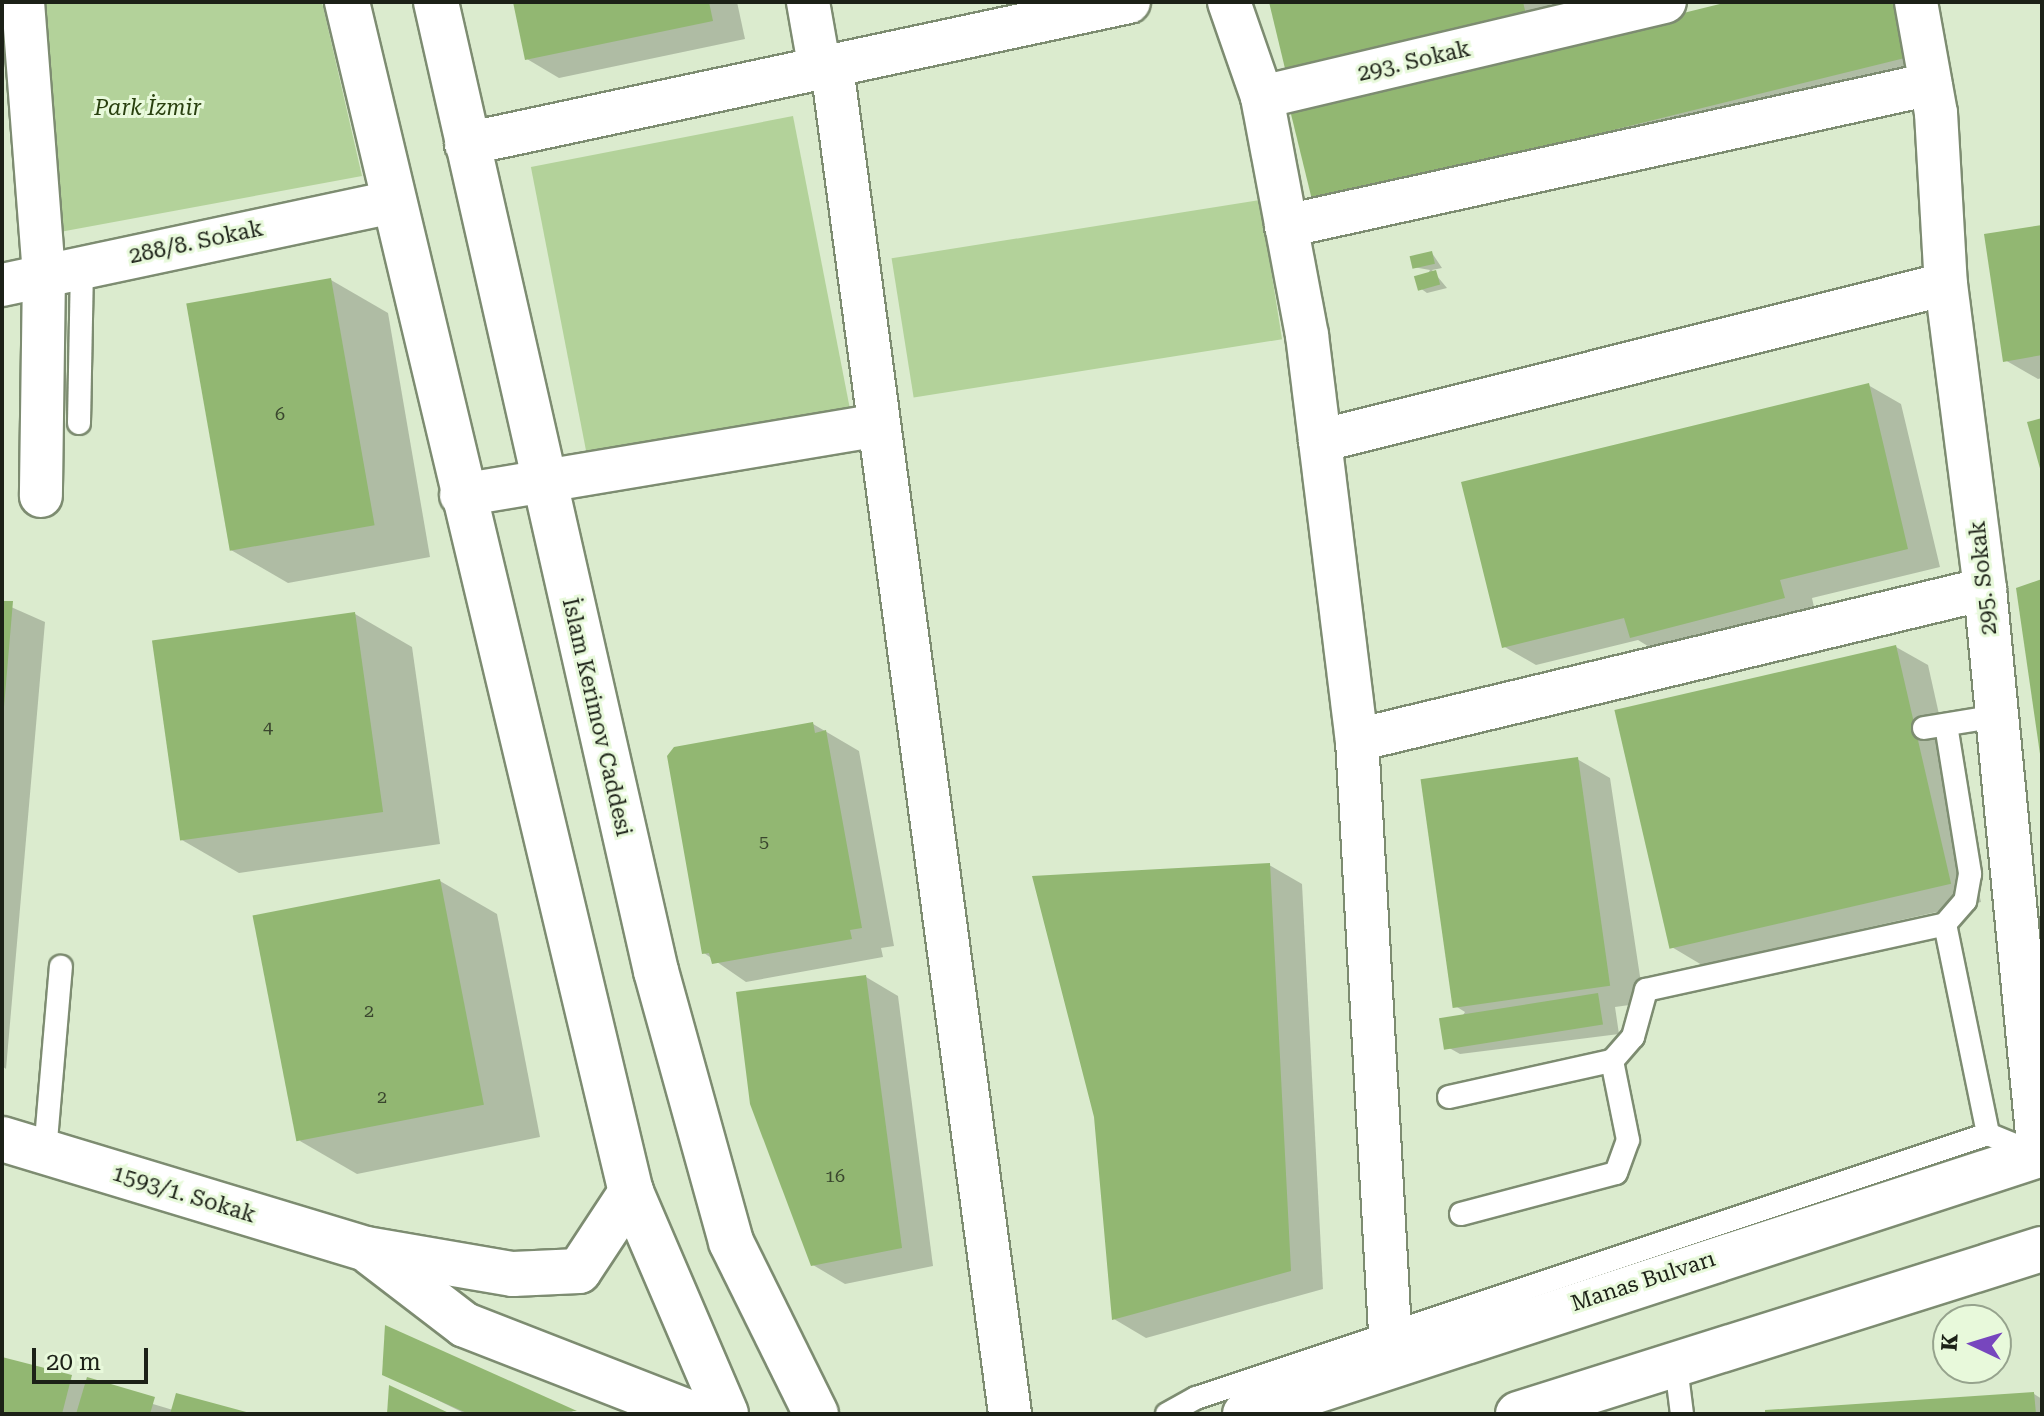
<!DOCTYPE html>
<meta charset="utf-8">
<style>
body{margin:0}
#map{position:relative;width:2044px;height:1416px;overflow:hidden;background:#dbebce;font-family:"Roboto Serif",serif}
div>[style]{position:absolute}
.green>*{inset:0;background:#b3d29a;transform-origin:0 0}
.shadow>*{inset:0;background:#0003}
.building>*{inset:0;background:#92b772;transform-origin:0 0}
.roads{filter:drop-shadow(2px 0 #7d8c71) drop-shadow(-2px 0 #7d8c71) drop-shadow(0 2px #7d8c71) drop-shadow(0 -2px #7d8c71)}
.lane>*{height:22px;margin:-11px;padding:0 11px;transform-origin:11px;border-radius:11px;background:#fff}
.street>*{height:42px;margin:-21px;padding:0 21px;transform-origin:21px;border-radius:21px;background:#fff}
.secondary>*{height:44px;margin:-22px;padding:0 22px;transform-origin:22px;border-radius:22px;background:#fff}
.primary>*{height:44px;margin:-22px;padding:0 22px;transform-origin:22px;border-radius:22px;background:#fff}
span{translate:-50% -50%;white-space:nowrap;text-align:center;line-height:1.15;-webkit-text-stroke:6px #e8f9db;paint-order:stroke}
.number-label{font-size:18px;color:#3a462e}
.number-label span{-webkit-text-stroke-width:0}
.street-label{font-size:22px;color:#1c2117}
.park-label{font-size:22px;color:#29400f;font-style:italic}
.frame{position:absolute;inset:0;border:4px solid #1c2117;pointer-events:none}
.north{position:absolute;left:1932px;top:1304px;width:80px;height:80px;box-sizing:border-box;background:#e8f9db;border:2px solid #96a38d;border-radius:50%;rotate:274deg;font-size:22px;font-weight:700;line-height:32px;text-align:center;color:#1c2117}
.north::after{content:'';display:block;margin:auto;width:28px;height:36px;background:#7746be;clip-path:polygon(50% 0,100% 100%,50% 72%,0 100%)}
.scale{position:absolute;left:32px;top:1348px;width:116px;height:36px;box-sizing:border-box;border:4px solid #1c2117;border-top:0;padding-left:10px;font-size:24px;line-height:28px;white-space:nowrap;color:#1c2117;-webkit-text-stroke:6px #e8f9db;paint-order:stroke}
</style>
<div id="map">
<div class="green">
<i style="clip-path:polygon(37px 2px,322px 2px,362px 176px,49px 234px)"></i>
<i style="left:793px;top:116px;width:298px;height:267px;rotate:79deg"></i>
<i style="left:1260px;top:200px;width:141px;height:373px;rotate:81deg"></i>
</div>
<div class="shadow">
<i style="clip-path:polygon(515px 2px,737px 2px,745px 39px,559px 78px,527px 59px)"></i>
<i style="clip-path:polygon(1271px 2px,1550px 2px,1559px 42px)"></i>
<i style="clip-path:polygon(1737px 2px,1931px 2px,1949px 73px,1347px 221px)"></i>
<i style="clip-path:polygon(2042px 227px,2042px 378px,2038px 379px,2005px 360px)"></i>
<i style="clip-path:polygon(1432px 253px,1442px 268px,1432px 270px,1447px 288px,1427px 293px,1420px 288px,1430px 270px,1413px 267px)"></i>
<i style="clip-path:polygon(331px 280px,388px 313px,430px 557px,288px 583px,231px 550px)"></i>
<i style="clip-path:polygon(1868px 385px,1901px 404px,1940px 567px,1812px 598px,1816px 616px,1664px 656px,1638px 640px,1536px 665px,1503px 646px)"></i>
<i style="clip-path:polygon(2px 603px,45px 622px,6px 1069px,2px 1066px)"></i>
<i style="clip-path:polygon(355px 614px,412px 647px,440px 844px,239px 873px,182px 840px)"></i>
<i style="clip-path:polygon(1896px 647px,1928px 665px,1981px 902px,1702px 965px,1670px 946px)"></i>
<i style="clip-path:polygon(813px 724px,859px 751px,894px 946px,881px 948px,883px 957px,746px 982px,704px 953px)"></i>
<i style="clip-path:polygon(1577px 759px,1610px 778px,1644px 1003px,1615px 1007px,1619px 1034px,1460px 1054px,1444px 1045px,1465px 1012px,1457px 1007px)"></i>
<i style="clip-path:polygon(1269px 865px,1302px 884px,1323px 1289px,1146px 1338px,1114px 1319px)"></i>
<i style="clip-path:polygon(440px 881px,497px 914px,540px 1137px,357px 1174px,300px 1141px)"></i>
<i style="clip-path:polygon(866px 977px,898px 996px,933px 1266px,845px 1284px,813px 1265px)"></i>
<i style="clip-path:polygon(387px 1328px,578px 1414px,466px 1414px,384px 1374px)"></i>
<i style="clip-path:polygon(2px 1359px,173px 1410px,246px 1414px,2px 1414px)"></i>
<i style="clip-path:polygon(2034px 1394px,2042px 1399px,2042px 1414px,1767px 1414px)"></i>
</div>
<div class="building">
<i style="clip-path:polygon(513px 2px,709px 2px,713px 21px,525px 60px)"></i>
<i style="clip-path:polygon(1269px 2px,1523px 2px,1528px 23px,1288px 81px)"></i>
<i style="clip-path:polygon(1728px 2px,1904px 2px,1917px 55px,1313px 204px,1290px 110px)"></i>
<i style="clip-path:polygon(2042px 225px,2042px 355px,2003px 362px,1984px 234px)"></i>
<i style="left:1432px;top:251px;width:13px;height:23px;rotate:77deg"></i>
<i style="left:1436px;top:270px;width:15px;height:23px;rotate:74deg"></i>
<i style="left:331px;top:278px;width:251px;height:147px;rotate:80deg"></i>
<i style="clip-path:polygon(1869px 383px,1908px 549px,1780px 580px,1785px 598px,1630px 638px,1624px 618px,1502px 648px,1461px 482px)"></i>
<i style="clip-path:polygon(2042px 418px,2042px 472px,2041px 472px,2027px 422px)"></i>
<i style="clip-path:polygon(2042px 579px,2042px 754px,2040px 754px,2016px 588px)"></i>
<i style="clip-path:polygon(2px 601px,13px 601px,4px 707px,2px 707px)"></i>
<i style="left:355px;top:612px;width:202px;height:205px;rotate:82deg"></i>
<i style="left:1896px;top:645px;width:245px;height:289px;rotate:77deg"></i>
<i style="clip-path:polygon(813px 722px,815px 733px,826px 730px,862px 928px,850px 930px,852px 939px,712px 964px,709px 953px,702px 954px,667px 756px,674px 747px)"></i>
<i style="left:1578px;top:757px;width:231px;height:159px;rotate:82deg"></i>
<i style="clip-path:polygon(1270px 863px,1291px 1271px,1112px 1320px,1094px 1117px,1032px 876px)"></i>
<i style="left:440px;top:879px;width:230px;height:191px;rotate:79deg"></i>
<i style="clip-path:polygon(866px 975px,902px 1248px,811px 1266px,750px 1104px,736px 992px)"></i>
<i style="left:1598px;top:993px;width:32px;height:161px;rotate:81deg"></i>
<i style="clip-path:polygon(385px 1325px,577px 1411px,469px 1414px,382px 1375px)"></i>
<i style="clip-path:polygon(2px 1357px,72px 1375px,62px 1414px,2px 1414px)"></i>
<i style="clip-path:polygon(87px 1377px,155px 1397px,150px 1414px,76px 1414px)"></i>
<i style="clip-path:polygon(389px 1385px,451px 1414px,387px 1414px)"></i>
<i style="clip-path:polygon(2034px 1392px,2036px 1414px,1765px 1414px,1765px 1410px)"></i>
<i style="clip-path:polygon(176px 1393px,250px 1413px,250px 1414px,170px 1414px)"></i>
</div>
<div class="roads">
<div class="lane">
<i style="left:79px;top:423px;width:158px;rotate:-88.9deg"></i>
<i style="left:1946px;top:725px;width:151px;rotate:80.8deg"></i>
<i style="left:1970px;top:874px;width:27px;rotate:100deg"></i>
<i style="left:1965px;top:901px;width:30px;rotate:131deg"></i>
<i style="left:1945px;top:924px;width:214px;rotate:78.4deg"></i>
<i style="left:1924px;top:728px;width:74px;rotate:-9.3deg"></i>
<i style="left:1449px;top:1097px;width:167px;rotate:-12.5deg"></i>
<i style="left:1612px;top:1061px;width:32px;rotate:-49deg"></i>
<i style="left:1633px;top:1037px;width:49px;rotate:-74.5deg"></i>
<i style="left:1646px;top:990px;width:306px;rotate:-12.4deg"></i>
<i style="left:45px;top:1152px;width:186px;rotate:-85.1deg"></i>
<i style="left:1461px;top:1214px;width:160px;rotate:-14.8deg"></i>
<i style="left:1616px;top:1173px;width:35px;rotate:-70deg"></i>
<i style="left:1628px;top:1140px;width:81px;rotate:-101.4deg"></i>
<i style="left:1676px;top:1366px;width:48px;rotate:82.9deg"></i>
<i style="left:1167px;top:1414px;width:33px;rotate:-29deg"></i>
<i style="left:1196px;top:1398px;width:835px;rotate:-18.43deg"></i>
<i style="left:1988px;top:1134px;width:50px;rotate:22.4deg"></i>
</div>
<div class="street">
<i style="left:23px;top:2px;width:272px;rotate:85.6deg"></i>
<i style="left:44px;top:273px;width:223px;rotate:90.8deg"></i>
<i style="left:808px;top:2px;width:69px;rotate:80deg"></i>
<i style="left:1229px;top:2px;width:101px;rotate:70.8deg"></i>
<i style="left:1262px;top:97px;width:414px;rotate:-13.3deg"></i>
<i style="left:1916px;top:2px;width:113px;rotate:79.8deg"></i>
<i style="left:1936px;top:113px;width:171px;rotate:86.7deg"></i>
<i style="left:1946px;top:284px;width:307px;rotate:82.7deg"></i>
<i style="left:1985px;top:589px;width:569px;rotate:84.55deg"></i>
<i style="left:832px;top:67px;width:1359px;rotate:82.47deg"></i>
<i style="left:1262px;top:97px;width:242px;rotate:79.3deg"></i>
<i style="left:1307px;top:335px;width:408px;rotate:83deg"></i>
<i style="left:1357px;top:740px;width:594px;rotate:86.81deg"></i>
<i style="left:466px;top:144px;width:678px;rotate:-12.09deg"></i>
<i style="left:1286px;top:226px;width:660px;rotate:-12.42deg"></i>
<i style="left:2px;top:285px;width:398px;rotate:-12deg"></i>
<i style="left:1320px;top:441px;width:645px;rotate:-14.08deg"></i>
<i style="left:461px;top:495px;width:420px;rotate:-9.5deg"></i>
<i style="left:1357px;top:740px;width:646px;rotate:-13.52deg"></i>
</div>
<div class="secondary">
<i style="left:347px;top:2px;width:1223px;rotate:76.58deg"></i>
<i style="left:631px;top:1192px;width:241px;rotate:66.8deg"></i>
<i style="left:436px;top:2px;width:994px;rotate:77.21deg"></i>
<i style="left:656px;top:971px;width:281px;rotate:74.5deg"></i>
<i style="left:731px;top:1242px;width:192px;rotate:63.7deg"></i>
<i style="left:2px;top:1139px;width:380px;rotate:16.8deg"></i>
<i style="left:366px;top:1249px;width:149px;rotate:9.7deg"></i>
<i style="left:513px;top:1274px;width:66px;rotate:-2.6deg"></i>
<i style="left:579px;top:1271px;width:95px;rotate:-56.6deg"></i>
<i style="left:371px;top:1253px;width:118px;rotate:37.5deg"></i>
<i style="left:465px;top:1325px;width:245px;rotate:21.3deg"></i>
</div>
<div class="primary">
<i style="left:1245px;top:1414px;width:838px;rotate:-18.07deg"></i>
<i style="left:1518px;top:1414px;width:549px;rotate:-17.48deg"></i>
</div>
</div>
<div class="number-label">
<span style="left:280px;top:414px">6</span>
<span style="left:268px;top:727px">4</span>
<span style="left:764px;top:842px">5</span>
<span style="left:369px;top:1011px">2</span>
<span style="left:382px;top:1097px">2</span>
<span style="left:835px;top:1176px">16</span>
</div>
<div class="street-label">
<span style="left:1414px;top:61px;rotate:-13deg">293. Sokak</span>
<span style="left:196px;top:242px;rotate:-12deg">288/8. Sokak</span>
<span style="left:1983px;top:578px;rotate:-96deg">295. Sokak</span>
<span style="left:597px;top:717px;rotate:77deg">İslam Kerimov Caddesi</span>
<span style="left:184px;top:1194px;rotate:17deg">1593/1. Sokak</span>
<span style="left:1643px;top:1281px;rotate:-18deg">Manas Bulvarı</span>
</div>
<div class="park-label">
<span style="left:148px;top:108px">Park İzmir</span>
</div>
<div class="frame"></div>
<div class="north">K</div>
<div class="scale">20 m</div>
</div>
